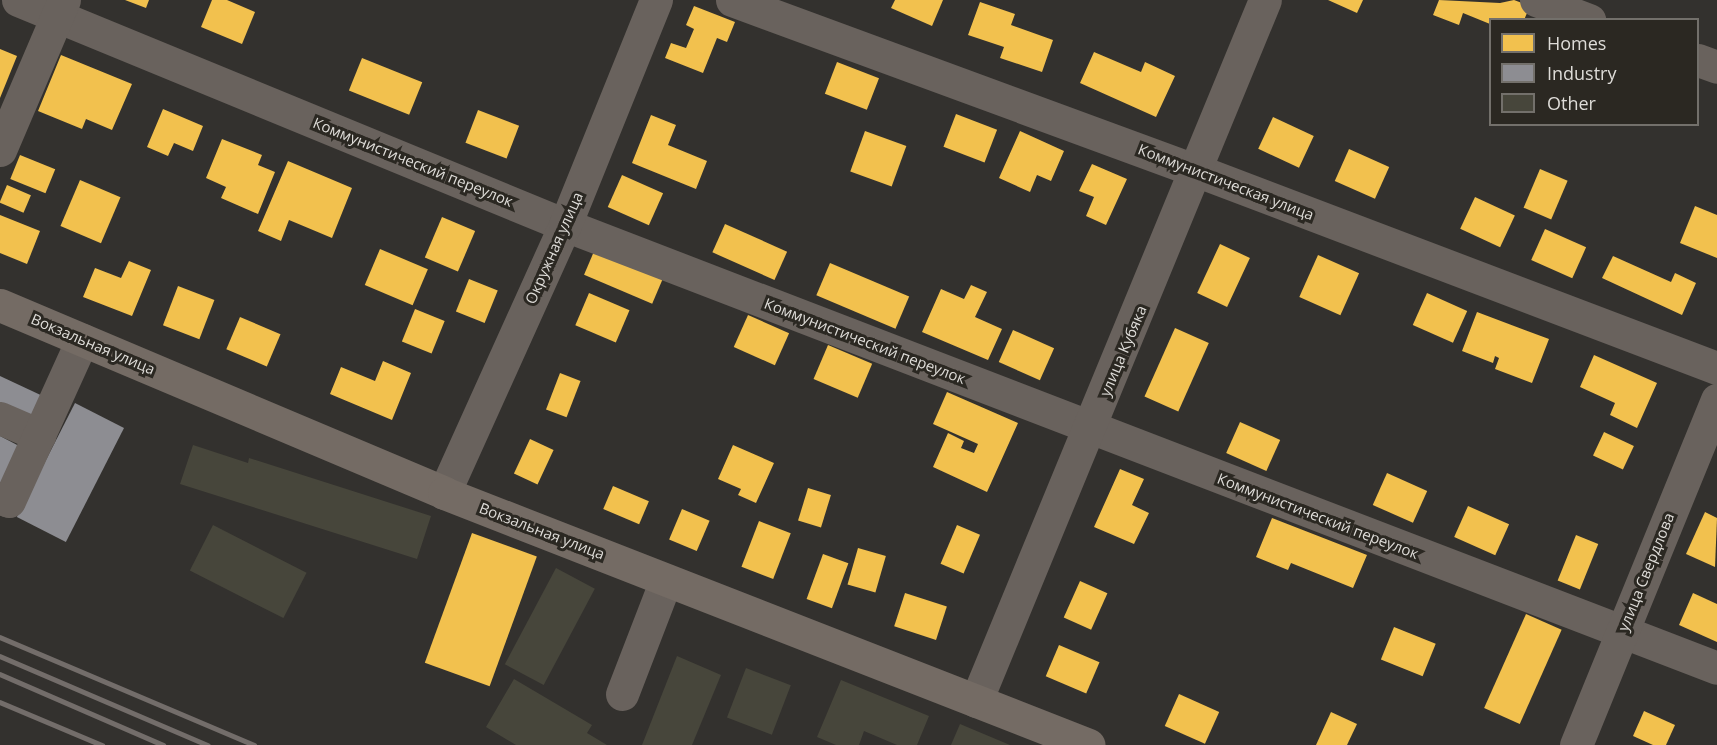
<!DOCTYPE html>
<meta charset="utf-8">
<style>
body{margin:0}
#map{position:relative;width:1717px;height:745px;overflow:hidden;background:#33312e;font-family:"Open Sans",sans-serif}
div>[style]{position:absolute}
.homes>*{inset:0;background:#f2c14e;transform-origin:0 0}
.industry>*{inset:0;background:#8d8d92;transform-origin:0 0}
.building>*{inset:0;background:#47463b;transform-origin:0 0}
.minor>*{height:33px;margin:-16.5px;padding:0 16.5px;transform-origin:16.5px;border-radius:16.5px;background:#69625d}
.major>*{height:33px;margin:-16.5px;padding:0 16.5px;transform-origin:16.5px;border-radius:16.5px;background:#746b64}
.rail>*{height:4.5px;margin:-2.25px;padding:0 2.25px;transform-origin:2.25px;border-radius:2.25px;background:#736d6a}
span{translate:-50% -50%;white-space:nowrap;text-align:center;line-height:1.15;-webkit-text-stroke:6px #2b2822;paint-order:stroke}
.street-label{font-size:15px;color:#dedcd8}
.legend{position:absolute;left:1489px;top:18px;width:210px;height:108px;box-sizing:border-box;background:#2b2822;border:2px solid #73706b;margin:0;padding:8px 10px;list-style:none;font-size:18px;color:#dedcd8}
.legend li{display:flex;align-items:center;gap:12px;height:30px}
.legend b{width:30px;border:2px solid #73706b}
</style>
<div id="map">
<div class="homes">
<i style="clip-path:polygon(125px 0,149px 0,146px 8px)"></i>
<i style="clip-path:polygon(212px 0,227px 0,255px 12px,242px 44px,201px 27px)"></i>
<i style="clip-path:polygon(895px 0,943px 0,932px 26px,891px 8px)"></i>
<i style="clip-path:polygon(1328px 0,1363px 0,1357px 13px)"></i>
<i style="clip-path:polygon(1439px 0,1500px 3px,1514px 0,1530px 6px,1524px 20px,1490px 20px,1490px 24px,1463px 13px,1459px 25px,1433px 15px)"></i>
<i style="clip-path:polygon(980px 2px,1015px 14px,1011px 25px,1053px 40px,1042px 72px,1000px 58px,1004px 47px,968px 35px)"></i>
<i style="clip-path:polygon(694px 6px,735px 22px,727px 42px,717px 38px,703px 73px,665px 58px,671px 43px,686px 48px,694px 29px,686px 25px)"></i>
<i style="clip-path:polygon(0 49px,17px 56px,0 98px)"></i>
<i style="clip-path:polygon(1094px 52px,1141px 72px,1145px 62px,1175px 76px,1156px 117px,1080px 83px)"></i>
<i style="clip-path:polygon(61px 55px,132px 84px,112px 130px,86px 119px,82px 129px,38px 111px)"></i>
<i style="left:362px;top:58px;width:65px;height:35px;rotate:22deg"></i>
<i style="left:837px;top:62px;width:45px;height:34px;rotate:21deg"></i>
<i style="clip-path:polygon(163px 109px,203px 126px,193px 151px,174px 143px,168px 156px,147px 147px)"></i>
<i style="left:478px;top:110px;width:44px;height:35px;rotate:21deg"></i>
<i style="left:956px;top:114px;width:44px;height:35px;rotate:21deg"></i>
<i style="clip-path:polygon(651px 115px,676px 125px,668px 145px,707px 161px,696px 189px,632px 163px)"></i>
<i style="left:1273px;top:117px;width:45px;height:35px;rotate:25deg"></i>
<i style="left:865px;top:131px;width:44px;height:43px;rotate:20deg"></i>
<i style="clip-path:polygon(1020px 131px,1064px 151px,1051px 181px,1037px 175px,1030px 192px,999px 178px)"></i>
<i style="clip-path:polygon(222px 139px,262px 155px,258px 165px,275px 172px,258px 214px,221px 198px,226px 187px,206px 178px)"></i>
<i style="left:1349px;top:149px;width:44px;height:35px;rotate:24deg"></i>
<i style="left:20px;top:155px;width:38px;height:26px;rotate:22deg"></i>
<i style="clip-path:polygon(288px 161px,352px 188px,332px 238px,289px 220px,281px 241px,258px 231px)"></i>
<i style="clip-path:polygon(1092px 164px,1127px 179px,1106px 225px,1086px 216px,1094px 197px,1079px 191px)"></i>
<i style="left:1540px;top:169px;width:30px;height:42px;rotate:23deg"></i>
<i style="left:622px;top:175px;width:45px;height:35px;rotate:24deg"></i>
<i style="left:80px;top:180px;width:44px;height:50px;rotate:23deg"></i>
<i style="left:7px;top:185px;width:26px;height:19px;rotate:23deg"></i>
<i style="left:1475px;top:197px;width:44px;height:35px;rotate:25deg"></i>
<i style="clip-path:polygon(1695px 206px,1717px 215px,1717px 258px,1680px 243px)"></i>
<i style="clip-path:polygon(0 215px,40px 231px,27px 264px,0 253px)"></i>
<i style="left:442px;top:217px;width:36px;height:44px;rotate:23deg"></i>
<i style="left:725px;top:224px;width:68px;height:31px;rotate:24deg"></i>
<i style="left:1545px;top:229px;width:45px;height:34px;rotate:24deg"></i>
<i style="left:1220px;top:244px;width:33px;height:54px;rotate:25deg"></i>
<i style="left:380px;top:249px;width:52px;height:39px;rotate:23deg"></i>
<i style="left:595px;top:249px;width:74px;height:28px;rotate:23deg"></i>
<i style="left:1318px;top:255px;width:45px;height:46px;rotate:24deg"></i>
<i style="clip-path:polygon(1613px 256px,1671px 282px,1675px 273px,1696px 283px,1682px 315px,1602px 278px)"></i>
<i style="clip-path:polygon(129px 261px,151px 270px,132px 316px,83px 297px,95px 268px,121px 278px)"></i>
<i style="left:830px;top:263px;width:86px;height:35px;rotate:23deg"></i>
<i style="left:469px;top:279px;width:31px;height:35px;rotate:22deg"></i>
<i style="clip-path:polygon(971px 285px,987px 292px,975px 317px,1002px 329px,988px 360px,922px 332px,941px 289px,964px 299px)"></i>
<i style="left:178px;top:286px;width:39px;height:42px;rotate:21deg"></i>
<i style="left:589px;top:293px;width:44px;height:35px;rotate:23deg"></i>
<i style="left:1427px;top:293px;width:44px;height:35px;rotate:24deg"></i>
<i style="left:415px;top:309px;width:32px;height:35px;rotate:22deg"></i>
<i style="clip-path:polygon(1477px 312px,1549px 339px,1532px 383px,1495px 369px,1499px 358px,1495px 356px,1493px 363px,1462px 351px)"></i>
<i style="left:748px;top:315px;width:45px;height:35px;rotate:24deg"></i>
<i style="left:240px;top:317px;width:44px;height:35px;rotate:23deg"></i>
<i style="left:1175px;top:328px;width:37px;height:75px;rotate:24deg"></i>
<i style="left:1013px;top:330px;width:45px;height:35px;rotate:24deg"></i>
<i style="left:828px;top:345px;width:48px;height:37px;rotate:23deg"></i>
<i style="clip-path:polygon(1594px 355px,1657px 383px,1637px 428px,1610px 415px,1615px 403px,1580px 387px)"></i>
<i style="clip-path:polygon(383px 361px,411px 373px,392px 420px,330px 394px,341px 367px,375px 381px)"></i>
<i style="left:560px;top:373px;width:22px;height:39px;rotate:21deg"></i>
<i style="clip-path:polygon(947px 392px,1018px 423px,987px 492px,933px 467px,948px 433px,964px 441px,961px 448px,974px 453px,978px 444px,933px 424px)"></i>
<i style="left:1240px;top:422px;width:44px;height:34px;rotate:24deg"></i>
<i style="left:1604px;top:432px;width:33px;height:26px;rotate:25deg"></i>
<i style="left:530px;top:439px;width:26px;height:38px;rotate:25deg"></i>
<i style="clip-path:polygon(733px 445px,774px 463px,756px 503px,738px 495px,741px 489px,718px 479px)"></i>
<i style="clip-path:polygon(1120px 469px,1144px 479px,1132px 505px,1149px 513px,1134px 544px,1094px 527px)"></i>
<i style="left:1387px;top:473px;width:44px;height:35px;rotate:24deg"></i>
<i style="left:613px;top:486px;width:39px;height:25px;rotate:23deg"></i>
<i style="left:808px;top:488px;width:24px;height:34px;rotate:17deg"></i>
<i style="left:1468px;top:506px;width:45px;height:34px;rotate:24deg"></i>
<i style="left:682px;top:509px;width:30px;height:33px;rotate:23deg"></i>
<i style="clip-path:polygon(1705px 512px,1717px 518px,1715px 567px,1686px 554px)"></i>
<i style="clip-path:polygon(1272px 518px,1367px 555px,1353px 588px,1291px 563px,1288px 570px,1256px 557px)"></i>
<i style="left:759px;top:521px;width:34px;height:49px;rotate:21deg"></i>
<i style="left:957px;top:525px;width:25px;height:42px;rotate:23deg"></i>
<i style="left:472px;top:533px;width:69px;height:138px;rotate:20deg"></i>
<i style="left:1576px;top:535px;width:24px;height:49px;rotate:22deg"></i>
<i style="left:858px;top:548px;width:29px;height:38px;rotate:16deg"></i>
<i style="left:823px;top:554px;width:27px;height:48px;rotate:20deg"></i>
<i style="left:1080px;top:581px;width:30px;height:40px;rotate:24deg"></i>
<i style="left:905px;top:593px;width:44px;height:35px;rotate:18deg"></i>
<i style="clip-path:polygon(1693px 593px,1717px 604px,1717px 642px,1679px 625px)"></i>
<i style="left:1526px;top:614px;width:39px;height:103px;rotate:24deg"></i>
<i style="left:1394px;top:627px;width:45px;height:35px;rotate:22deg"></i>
<i style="left:1059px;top:645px;width:44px;height:34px;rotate:23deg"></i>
<i style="left:1179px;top:694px;width:44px;height:35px;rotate:24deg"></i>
<i style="clip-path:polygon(1644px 711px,1675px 725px,1666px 745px,1653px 745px,1633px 736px)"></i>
<i style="clip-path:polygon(1331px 712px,1357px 724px,1347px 745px,1316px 745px)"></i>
</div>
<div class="industry">
<i style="clip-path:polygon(0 376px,47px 398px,38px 419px,0 402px)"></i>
<i style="left:75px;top:403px;width:55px;height:128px;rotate:27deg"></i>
<i style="clip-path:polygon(0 436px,21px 447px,0 489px)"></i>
</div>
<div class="building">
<i style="clip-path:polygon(193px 445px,248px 463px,249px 458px,431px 516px,417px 559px,180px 484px)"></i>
<i style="left:213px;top:525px;width:105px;height:51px;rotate:27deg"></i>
<i style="left:556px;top:568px;width:44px;height:109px;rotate:28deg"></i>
<i style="clip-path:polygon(677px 656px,721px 675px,692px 745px,642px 745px)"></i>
<i style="left:746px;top:668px;width:48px;height:53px;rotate:21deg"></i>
<i style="clip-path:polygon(514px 679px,592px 725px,587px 733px,607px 745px,516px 745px,486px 727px)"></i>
<i style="clip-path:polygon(841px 680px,929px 716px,917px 745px,897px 745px,864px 731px,859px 745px,836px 745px,817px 737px)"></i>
<i style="clip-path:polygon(960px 724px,1010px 745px,951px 745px)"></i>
</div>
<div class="minor">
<i style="left:18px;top:0;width:591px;rotate:22.36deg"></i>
<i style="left:565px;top:225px;width:1234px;rotate:21.03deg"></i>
<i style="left:732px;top:0;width:496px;rotate:20.2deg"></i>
<i style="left:1198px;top:171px;width:555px;rotate:20.79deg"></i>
<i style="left:1536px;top:0;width:57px;rotate:20.7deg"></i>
<i style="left:1698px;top:60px;width:20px;rotate:20deg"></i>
<i style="left:0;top:150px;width:163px;rotate:-66.9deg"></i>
<i style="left:0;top:418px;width:43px;rotate:23.6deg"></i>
<i style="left:444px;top:493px;width:294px;rotate:-65.7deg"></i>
<i style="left:565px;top:225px;width:243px;rotate:-68deg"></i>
<i style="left:0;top:498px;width:9px;rotate:18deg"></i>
<i style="left:9px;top:501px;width:177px;rotate:-65.6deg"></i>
<i style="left:622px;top:694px;width:122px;rotate:-68.9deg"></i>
<i style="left:976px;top:701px;width:758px;rotate:-67.6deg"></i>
<i style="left:1576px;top:745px;width:373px;rotate:-67.8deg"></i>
</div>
<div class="major">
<i style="left:0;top:305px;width:482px;rotate:22.9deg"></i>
<i style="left:444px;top:493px;width:692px;rotate:21.34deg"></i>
</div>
<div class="rail">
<i style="left:0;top:637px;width:276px;rotate:23deg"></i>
<i style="left:0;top:656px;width:226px;rotate:23.2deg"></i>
<i style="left:0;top:674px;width:178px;rotate:23.5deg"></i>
<i style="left:0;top:702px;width:111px;rotate:22.9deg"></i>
</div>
<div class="street-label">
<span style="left:413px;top:162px;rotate:22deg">Коммунистический переулок</span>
<span style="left:1226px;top:182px;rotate:21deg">Коммунистическая улица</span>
<span style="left:554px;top:248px;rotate:-66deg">Окружная улица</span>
<span style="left:865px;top:341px;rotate:21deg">Коммунистический переулок</span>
<span style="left:93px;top:344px;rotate:23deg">Вокзальная улица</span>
<span style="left:1123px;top:351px;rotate:-67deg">улица Кубяка</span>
<span style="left:1318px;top:516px;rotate:21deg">Коммунистический переулок</span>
<span style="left:542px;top:531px;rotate:21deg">Вокзальная улица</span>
<span style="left:1646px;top:572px;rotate:-68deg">улица Свердлова</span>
</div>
<ul class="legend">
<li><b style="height:16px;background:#f2c14e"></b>Homes</li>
<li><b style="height:16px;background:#8d8d92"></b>Industry</li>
<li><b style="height:16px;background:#47463b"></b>Other</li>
</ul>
</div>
